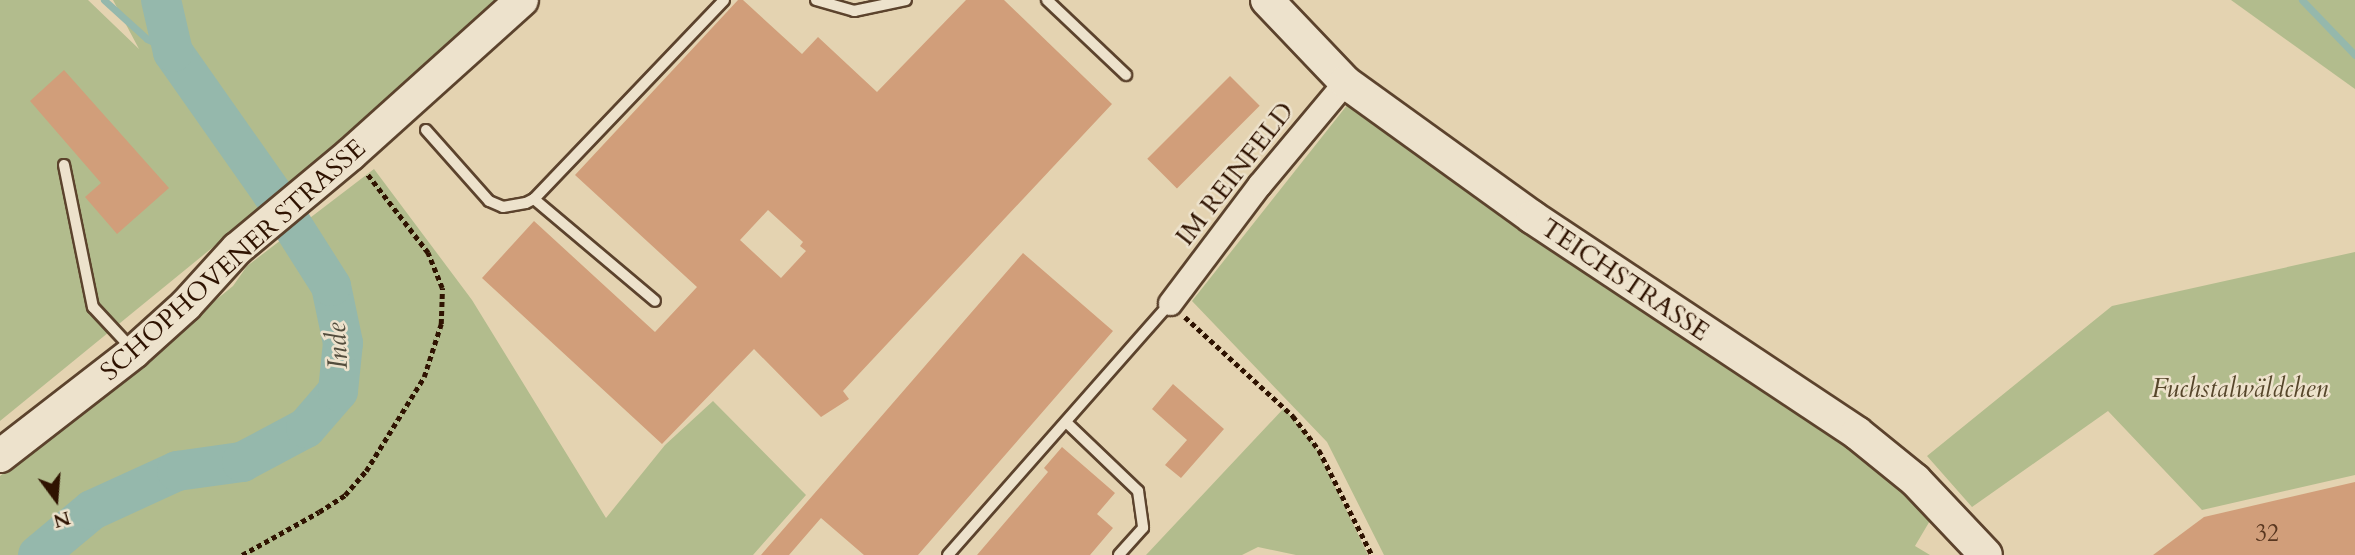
<!DOCTYPE html>
<meta charset="utf-8">
<style>
body{margin:0}
#map{position:relative;width:2355px;height:555px;overflow:hidden;background:#e4d3b1;font-family:Cardo,serif}
div>[style]{position:absolute}
.green>*{inset:0;background:#b2bc8d}
.stream>*{height:7px;margin:-3.5px;padding:0 3.5px;transform-origin:3.5px;border-radius:3.5px;background:#95b8ac}
.river>*{height:40px;margin:-20px;padding:0 20px;transform-origin:20px;border-radius:20px;background:#95b8ac}
.building>*{inset:0;background:#d19e7a;transform-origin:0 0}
.path>*{height:4.5px;margin-top:-2.25px;transform-origin:0;background:repeating-linear-gradient(90deg,#2f1301 0 5px,transparent 0 8.5px)}
.roads{filter:drop-shadow(2px 0 #5c432d) drop-shadow(-2px 0 #5c432d) drop-shadow(0 2px #5c432d) drop-shadow(0 -2px #5c432d)}
.lane>*{height:10px;margin:-5px;padding:0 5px;transform-origin:5px;border-radius:5px;background:#ede2cc}
.street>*{height:23px;margin:-11.5px;padding:0 11.5px;transform-origin:11.5px;border-radius:11.5px;background:#ede2cc}
.secondary>*{height:32px;margin:-16px;padding:0 16px;transform-origin:16px;border-radius:16px;background:#ede2cc}
span{translate:-50% -50%;white-space:nowrap;text-align:center;line-height:1.15;-webkit-text-stroke:5px #ede2cc;paint-order:stroke}
.number-label{font-size:23px;color:#58361f}
.number-label span{-webkit-text-stroke-width:0}
.street-label{font-size:26px;color:#2f1301}
.park-label{font-size:26px;color:#56462b;font-style:italic}
.water-label{font-size:28px;color:#534d3d;font-style:italic}
.north{position:absolute;left:21px;top:464px;width:70px;height:70px;-webkit-text-stroke:5px #ede2cc;paint-order:stroke;rotate:164deg;font-size:19px;font-weight:700;line-height:28px;text-align:center;color:#2f1301}
.north::after{content:'';display:block;margin:auto;width:24px;height:32px;background:#2f1301;clip-path:polygon(50% 0,100% 100%,50% 72%,0 100%)}
</style>
<div id="map">
<div class="green">
<i style="clip-path:polygon(0 0,88px 0,139px 49px,113px 0,495px 0,332px 150px,0 421px)"></i>
<i style="clip-path:polygon(2231px 0,2355px 0,2355px 89px)"></i>
<i style="clip-path:polygon(1348px 104px,1654px 316px,1868px 458px,1931px 519px,1915px 546px,1930px 555px,1384px 555px,1327px 442px,1192px 301px)"></i>
<i style="clip-path:polygon(374px 169px,472px 300px,606px 518px,665px 445px,713px 401px,806px 495px,753px 555px,0 555px,0 476px,233px 286px,247px 266px)"></i>
<i style="clip-path:polygon(2355px 252px,2355px 475px,2202px 510px,2108px 411px,1972px 507px,1927px 456px,2112px 306px)"></i>
<i style="clip-path:polygon(1284px 408px,1315px 445px,1368px 555px,1296px 555px,1258px 547px,1242px 555px,1146px 555px)"></i>
</div>
<div class="stream">
<i style="left:104px;top:0;width:58px;rotate:42.2deg"></i>
<i style="left:147px;top:39px;width:29px;rotate:27deg"></i>
<i style="left:2302px;top:0;width:76px;rotate:46.1deg"></i>
</div>
<div class="river">
<i style="left:38px;top:555px;width:70px;rotate:-39.8deg"></i>
<i style="left:92px;top:510px;width:94px;rotate:-24.6deg"></i>
<i style="left:177px;top:471px;width:66px;rotate:-7.9deg"></i>
<i style="left:242px;top:462px;width:72px;rotate:-28deg"></i>
<i style="left:306px;top:428px;width:49px;rotate:-49.1deg"></i>
<i style="left:338px;top:391px;width:48px;rotate:-84.1deg"></i>
<i style="left:343px;top:343px;width:58px;rotate:-101.9deg"></i>
<i style="left:331px;top:286px;width:110px;rotate:-122.4deg"></i>
<i style="left:272px;top:193px;width:172px;rotate:-125.1deg"></i>
<i style="left:173px;top:52px;width:53px;rotate:-103deg"></i>
</div>
<div class="building">
<i style="clip-path:polygon(evenodd,738px 0,743px 0,802px 54px,818px 37px,877px 92px,966px 0,1004px 0,1112px 104px,843px 391px,849px 399px,821px 417px,754px 349px,662px 444px,482px 278px,534px 221px,655px 332px,697px 287px,575px 175px,738px 0,768px 210px,803px 242px,800px 246px,806px 251px,781px 278px,740px 240px,768px 210px)"></i>
<i style="clip-path:polygon(64px 70px,169px 188px,117px 234px,85px 197px,101px 183px,30px 101px)"></i>
<i style="left:1230px;top:76px;width:42px;height:117px;rotate:45deg"></i>
<i style="clip-path:polygon(1023px 253px,1113px 331px,918px 555px,864px 555px,821px 518px,789px 555px,761px 555px)"></i>
<i style="clip-path:polygon(1173px 384px,1224px 429px,1181px 478px,1165px 465px,1187px 440px,1152px 409px)"></i>
<i style="clip-path:polygon(1062px 447px,1115px 493px,1097px 514px,1113px 528px,1090px 555px,977px 555px,1048px 472px,1044px 468px)"></i>
<i style="clip-path:polygon(2355px 482px,2355px 555px,2153px 555px,2204px 517px)"></i>
</div>
<div class="path">
<i style="left:1185px;top:317px;width:147px;rotate:42.5deg"></i>
<i style="left:1293px;top:416px;width:43px;rotate:52.6deg"></i>
<i style="left:1319px;top:450px;width:118px;rotate:63.2deg"></i>
<i style="left:242px;top:555px;width:88px;rotate:-29.2deg"></i>
<i style="left:319px;top:512px;width:31px;rotate:-33deg"></i>
<i style="left:345px;top:495px;width:32px;rotate:-49deg"></i>
<i style="left:366px;top:471px;width:110px;rotate:-58.3deg"></i>
<i style="left:424px;top:377px;width:56px;rotate:-72.2deg"></i>
<i style="left:441px;top:324px;width:36px;rotate:-88deg"></i>
<i style="left:442px;top:288px;width:38px;rotate:-112deg"></i>
<i style="left:428px;top:253px;width:100px;rotate:-127.7deg"></i>
</div>
<div class="roads">
<div class="lane">
<i style="left:816px;top:0;width:40px;rotate:16deg"></i>
<i style="left:854px;top:11px;width:53px;rotate:-11.9deg"></i>
<i style="left:1047px;top:0;width:109px;rotate:43.5deg"></i>
<i style="left:426px;top:130px;width:95px;rotate:48.4deg"></i>
<i style="left:489px;top:201px;width:15px;rotate:23deg"></i>
<i style="left:503px;top:207px;width:23px;rotate:-10deg"></i>
<i style="left:526px;top:203px;width:9px;rotate:-27deg"></i>
<i style="left:534px;top:199px;width:275px;rotate:-46.3deg"></i>
<i style="left:64px;top:165px;width:145px;rotate:78.5deg"></i>
<i style="left:93px;top:307px;width:59px;rotate:47.1deg"></i>
<i style="left:534px;top:199px;width:158px;rotate:40.1deg"></i>
<i style="left:1066px;top:422px;width:100px;rotate:43.8deg"></i>
<i style="left:1138px;top:491px;width:37px;rotate:82deg"></i>
<i style="left:1143px;top:528px;width:36px;rotate:132deg"></i>
<i style="left:948px;top:555px;width:336px;rotate:-48.6deg"></i>
</div>
<div class="street">
<i style="left:1170px;top:303px;width:148px;rotate:-53deg"></i>
<i style="left:1259px;top:185px;width:134px;rotate:-50.1deg"></i>
</div>
<div class="secondary">
<i style="left:1267px;top:0;width:113px;rotate:46.4deg"></i>
<i style="left:1345px;top:82px;width:231px;rotate:35.8deg"></i>
<i style="left:1532px;top:217px;width:390px;rotate:33.6deg"></i>
<i style="left:1857px;top:433px;width:75px;rotate:39deg"></i>
<i style="left:1915px;top:480px;width:103px;rotate:46.6deg"></i>
<i style="left:0;top:456px;width:170px;rotate:-37.8deg"></i>
<i style="left:134px;top:352px;width:70px;rotate:-42.1deg"></i>
<i style="left:186px;top:305px;width:76px;rotate:-47.7deg"></i>
<i style="left:237px;top:249px;width:148px;rotate:-39.8deg"></i>
<i style="left:351px;top:154px;width:230px;rotate:-42deg"></i>
</div>
</div>
<div class="number-label">
<span style="left:2267px;top:534px">32</span>
</div>
<div class="street-label">
<span style="left:1235px;top:174px;rotate:-52deg">IM REINFELD</span>
<span style="left:233px;top:260px;rotate:-42deg">SCHOPHOVENER STRASSE</span>
<span style="left:1625px;top:280px;rotate:34deg">TEICHSTRASSE</span>
</div>
<div class="park-label">
<span style="left:2240px;top:389px">Fuchstalwäldchen</span>
</div>
<div class="water-label">
<span style="left:337px;top:346px;rotate:-93deg">Inde</span>
</div>
<div class="north">N</div>
</div>
